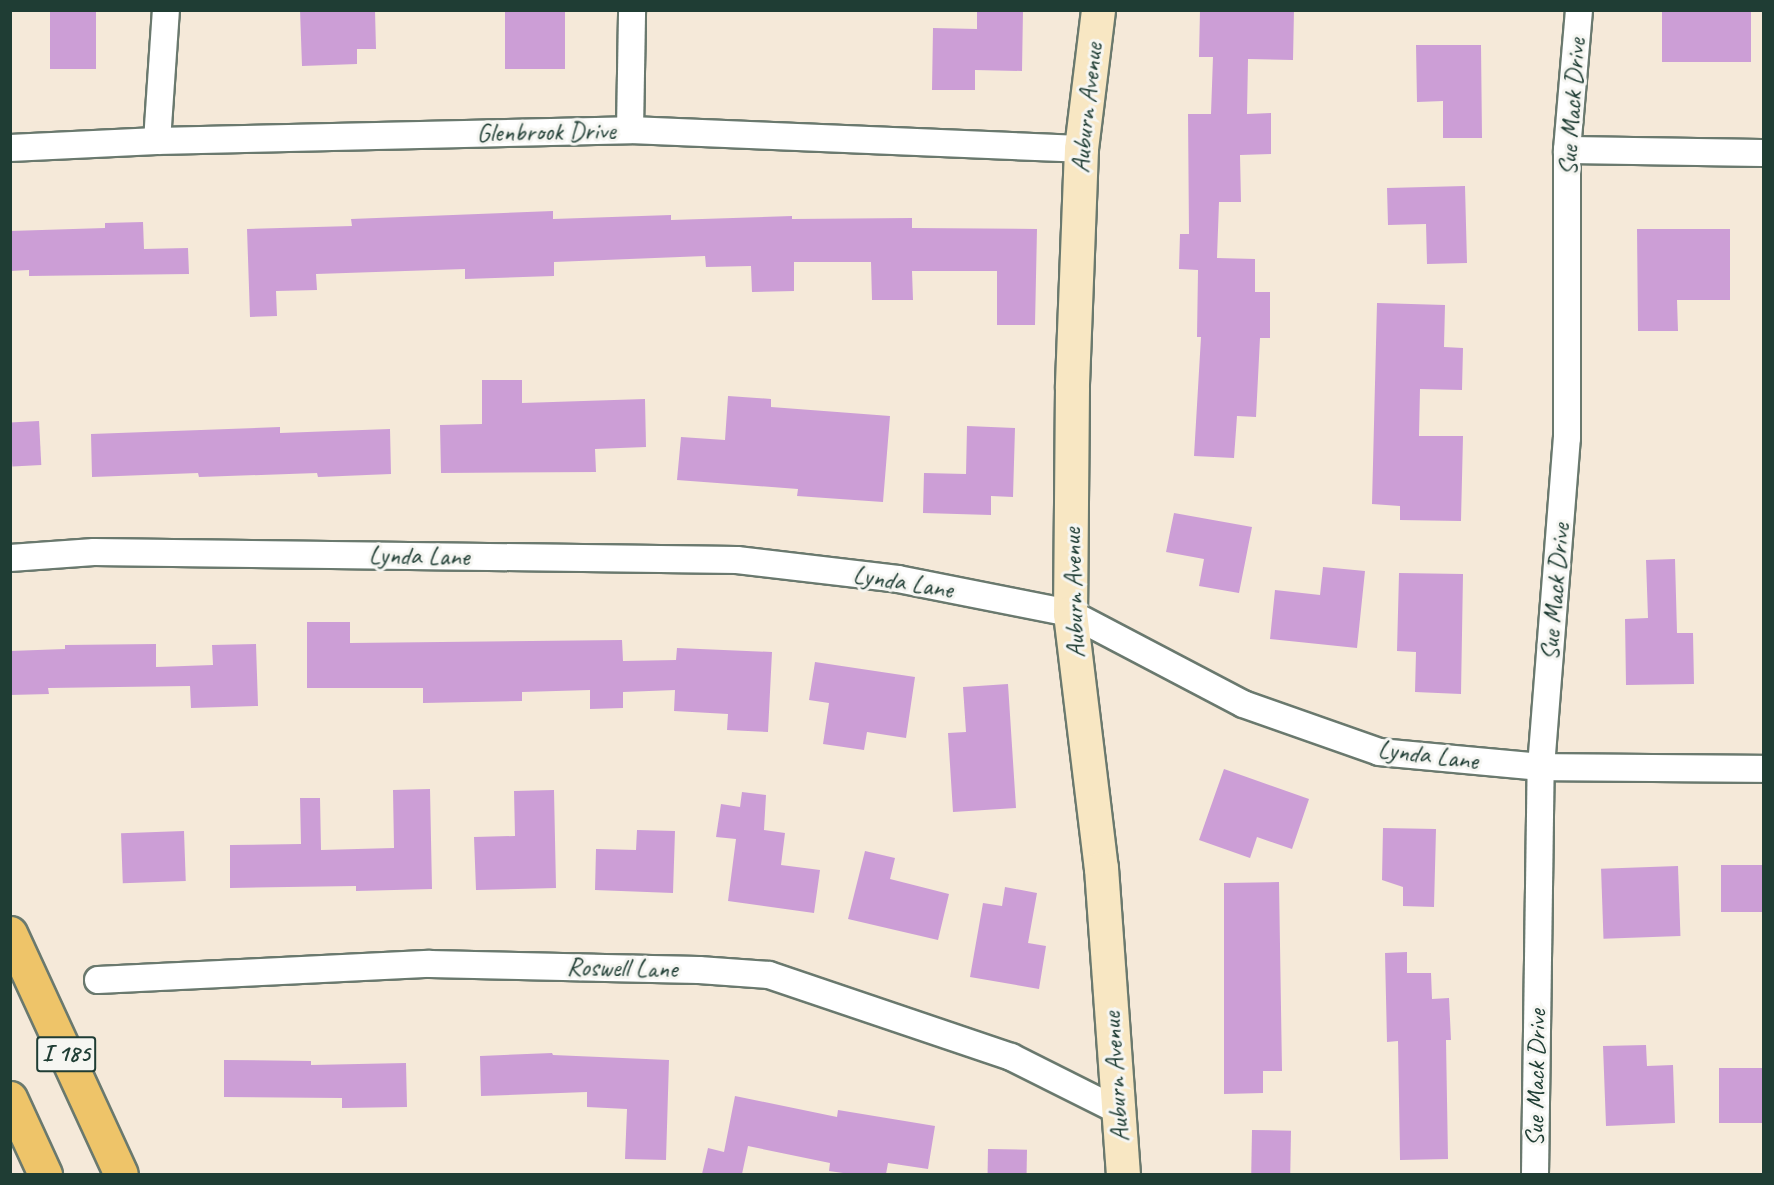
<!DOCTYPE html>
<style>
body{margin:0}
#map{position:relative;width:1774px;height:1185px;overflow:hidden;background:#f5e9d9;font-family:Caveat,sans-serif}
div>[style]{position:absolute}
.building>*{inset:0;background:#cc9ed6;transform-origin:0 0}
.roads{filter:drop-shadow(2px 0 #6a796e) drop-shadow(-2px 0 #6a796e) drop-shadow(0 2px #6a796e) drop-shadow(0 -2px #6a796e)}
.street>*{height:26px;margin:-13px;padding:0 13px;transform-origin:13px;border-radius:13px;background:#fff}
.secondary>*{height:33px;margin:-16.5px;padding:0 16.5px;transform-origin:16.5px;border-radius:16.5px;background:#f8e7c3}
.highway>*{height:33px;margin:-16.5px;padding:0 16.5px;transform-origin:16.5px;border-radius:16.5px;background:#eec469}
span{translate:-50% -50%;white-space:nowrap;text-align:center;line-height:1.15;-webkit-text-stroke:6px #f6f6f2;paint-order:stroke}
.shield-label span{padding:2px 4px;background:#f6f6f2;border:2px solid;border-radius:4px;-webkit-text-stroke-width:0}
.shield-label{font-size:24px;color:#1f3d34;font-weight:700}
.street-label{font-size:26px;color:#1f3d34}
.frame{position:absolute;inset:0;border:12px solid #1f3d34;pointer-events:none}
</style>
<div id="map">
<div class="building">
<i style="left:50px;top:10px;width:46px;height:59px"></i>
<i style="clip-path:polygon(300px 10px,375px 11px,376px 49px,357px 49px,357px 64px,302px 66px)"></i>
<i style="left:505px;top:10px;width:60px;height:59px"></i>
<i style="clip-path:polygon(977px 10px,1023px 10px,1022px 71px,975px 70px,975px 90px,932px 90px,933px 28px,977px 29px)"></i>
<i style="clip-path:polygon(1200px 10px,1294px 10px,1293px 60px,1248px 59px,1247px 114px,1271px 113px,1271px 154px,1240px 155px,1241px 202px,1219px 202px,1217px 258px,1255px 259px,1255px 292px,1270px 292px,1270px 338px,1260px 338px,1256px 417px,1237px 416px,1234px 458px,1194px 456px,1201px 337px,1197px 337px,1198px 270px,1179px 269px,1180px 234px,1189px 234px,1188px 114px,1211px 114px,1213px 57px,1199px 57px)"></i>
<i style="left:1662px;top:10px;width:89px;height:52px"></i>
<i style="clip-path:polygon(1416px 45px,1481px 45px,1482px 138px,1443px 138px,1443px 101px,1417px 102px)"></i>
<i style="clip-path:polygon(1465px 186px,1467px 263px,1427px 264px,1426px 224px,1388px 225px,1387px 188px)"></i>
<i style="clip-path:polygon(553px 211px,553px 219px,671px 215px,671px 220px,792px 216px,792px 219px,912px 218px,912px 228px,1037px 229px,1035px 325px,997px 325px,997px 271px,912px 271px,913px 300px,872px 300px,871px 262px,794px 262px,794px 291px,752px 292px,751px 266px,706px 267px,705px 256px,554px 262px,554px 276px,465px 279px,465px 269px,316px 274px,317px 290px,276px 291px,277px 316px,250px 317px,247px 229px,352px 226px,351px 219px)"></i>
<i style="clip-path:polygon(143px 222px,144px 249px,188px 248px,189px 274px,29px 276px,29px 270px,10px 271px,10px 231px,105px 228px,105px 223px)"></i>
<i style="clip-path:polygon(1637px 229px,1730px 229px,1730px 300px,1677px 300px,1678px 331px,1638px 331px)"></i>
<i style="clip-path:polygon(1377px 303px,1445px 305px,1444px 347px,1463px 348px,1462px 390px,1420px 389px,1419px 436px,1463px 436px,1461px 521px,1400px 520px,1400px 506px,1372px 504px)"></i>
<i style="clip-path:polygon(482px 380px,522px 380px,522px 403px,645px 399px,646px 447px,595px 449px,596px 472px,441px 473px,440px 425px,482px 424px)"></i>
<i style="clip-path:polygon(728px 396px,771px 399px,771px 407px,890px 416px,883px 502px,797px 496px,798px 489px,677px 480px,681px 437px,725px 440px)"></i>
<i style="left:39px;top:421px;width:44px;height:29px;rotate:87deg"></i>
<i style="clip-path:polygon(967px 426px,1015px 428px,1013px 497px,991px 496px,991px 515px,923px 513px,924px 473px,966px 474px)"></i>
<i style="clip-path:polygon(280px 427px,280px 433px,390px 429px,391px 474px,318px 477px,317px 473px,199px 477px,198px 473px,92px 477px,91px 434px)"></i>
<i style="clip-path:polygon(1174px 513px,1252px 527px,1239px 593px,1199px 586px,1204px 559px,1166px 552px)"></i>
<i style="clip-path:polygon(1675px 559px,1677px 633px,1693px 633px,1694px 684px,1626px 685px,1625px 619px,1648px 618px,1646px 560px)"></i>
<i style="clip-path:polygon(1323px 567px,1365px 571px,1357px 648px,1270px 639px,1275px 590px,1320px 595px)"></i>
<i style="clip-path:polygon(1399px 573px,1463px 574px,1461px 694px,1415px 692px,1416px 652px,1397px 651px)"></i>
<i style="clip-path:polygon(307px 622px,350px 622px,350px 643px,622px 640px,623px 661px,676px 660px,677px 648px,772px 652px,768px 732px,727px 730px,728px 714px,674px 711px,675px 690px,623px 692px,623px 708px,590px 709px,590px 690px,522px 692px,522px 701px,423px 703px,423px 688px,307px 688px)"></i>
<i style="clip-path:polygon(156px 644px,156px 667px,213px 665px,212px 645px,256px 644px,258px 706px,191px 708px,190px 686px,48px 688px,49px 694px,10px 695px,10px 651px,65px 649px,65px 645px)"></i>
<i style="clip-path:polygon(815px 662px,915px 677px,906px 738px,867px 732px,864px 750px,823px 744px,829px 703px,809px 700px)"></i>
<i style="clip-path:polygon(1008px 684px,1016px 808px,953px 812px,948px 733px,966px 732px,963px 687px)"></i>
<i style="clip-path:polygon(1224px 769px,1309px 799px,1292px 849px,1257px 837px,1250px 858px,1199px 840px)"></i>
<i style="clip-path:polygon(430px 789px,432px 889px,356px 891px,356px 886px,230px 888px,230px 845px,301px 844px,300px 798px,320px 798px,321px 850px,394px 848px,393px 790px)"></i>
<i style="clip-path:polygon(554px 790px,556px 888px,476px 890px,474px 837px,515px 836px,514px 791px)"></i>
<i style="clip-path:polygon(742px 792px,766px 795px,764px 830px,785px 833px,781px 865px,820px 870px,814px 913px,728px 901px,736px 839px,716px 837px,721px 804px,740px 807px)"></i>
<i style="clip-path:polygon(1383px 828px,1436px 829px,1434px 907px,1403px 906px,1403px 887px,1382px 880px)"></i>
<i style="clip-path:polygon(637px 830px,675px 831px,673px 893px,595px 890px,596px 849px,636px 850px)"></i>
<i style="left:184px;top:831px;width:50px;height:63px;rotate:88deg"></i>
<i style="clip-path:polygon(865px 851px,895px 858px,890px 879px,949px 894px,938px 940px,848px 919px)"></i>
<i style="left:1764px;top:865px;width:47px;height:43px;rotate:90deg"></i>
<i style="left:1678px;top:866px;width:70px;height:77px;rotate:88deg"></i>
<i style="clip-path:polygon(1279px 882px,1282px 1071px,1263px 1071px,1263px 1093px,1224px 1094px,1224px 883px)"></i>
<i style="clip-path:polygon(1005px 887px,1037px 893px,1028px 943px,1046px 946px,1039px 989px,970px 977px,983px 903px,1002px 906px)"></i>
<i style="clip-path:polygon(1407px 952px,1407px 973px,1431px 973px,1432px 999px,1449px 998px,1451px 1040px,1446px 1040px,1448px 1159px,1400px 1160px,1398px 1041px,1387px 1042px,1385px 953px)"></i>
<i style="clip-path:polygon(1646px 1045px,1647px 1066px,1673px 1065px,1675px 1123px,1606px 1126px,1603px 1046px)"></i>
<i style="clip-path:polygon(552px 1053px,553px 1055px,669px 1060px,666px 1160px,625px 1159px,627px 1109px,587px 1107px,587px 1092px,481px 1096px,480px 1056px)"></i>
<i style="clip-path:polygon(224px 1060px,311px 1061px,311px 1065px,406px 1063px,407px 1107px,342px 1108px,342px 1098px,224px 1097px)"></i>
<i style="left:1764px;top:1068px;width:55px;height:45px;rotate:90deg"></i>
<i style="clip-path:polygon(735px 1096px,837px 1117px,838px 1110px,935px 1126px,928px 1169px,888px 1163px,886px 1174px,850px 1174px,829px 1171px,830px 1163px,748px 1146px,742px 1174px,702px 1174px,708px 1148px,724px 1152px)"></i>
<i style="left:1252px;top:1130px;width:39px;height:44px;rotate:1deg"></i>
<i style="left:988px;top:1149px;width:39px;height:25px;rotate:1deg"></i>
</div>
<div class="roads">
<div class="street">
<i style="left:630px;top:130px;width:120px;rotate:-89deg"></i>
<i style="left:157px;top:141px;width:131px;rotate:-86.1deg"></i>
<i style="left:10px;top:148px;width:147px;rotate:-2.7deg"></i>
<i style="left:157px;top:141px;width:473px;rotate:-1.3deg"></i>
<i style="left:630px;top:130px;width:451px;rotate:2.4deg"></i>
<i style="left:1567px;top:150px;width:197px;rotate:0.9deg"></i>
<i style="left:10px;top:558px;width:84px;rotate:-4.1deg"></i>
<i style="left:94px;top:552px;width:643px;rotate:0.71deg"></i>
<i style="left:737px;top:560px;width:162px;rotate:6.7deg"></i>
<i style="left:898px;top:579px;width:175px;rotate:11.2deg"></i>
<i style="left:1070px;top:613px;width:195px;rotate:27.7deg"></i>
<i style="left:1243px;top:704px;width:144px;rotate:19.4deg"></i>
<i style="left:1379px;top:752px;width:163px;rotate:5.3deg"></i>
<i style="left:1541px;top:767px;width:223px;rotate:0.5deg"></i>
<i style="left:98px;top:980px;width:332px;rotate:-2.8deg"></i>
<i style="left:430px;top:964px;width:269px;rotate:1.3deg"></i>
<i style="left:699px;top:970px;width:70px;rotate:4.1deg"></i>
<i style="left:769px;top:975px;width:256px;rotate:18.7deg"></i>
<i style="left:1011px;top:1057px;width:121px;rotate:26.6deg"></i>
<i style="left:1535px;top:1174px;width:407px;rotate:-89.2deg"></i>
<i style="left:1541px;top:767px;width:330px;rotate:-85.5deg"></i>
<i style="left:1567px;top:438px;width:288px;rotate:-90deg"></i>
<i style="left:1567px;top:150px;width:141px;rotate:-85.1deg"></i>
</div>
<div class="secondary">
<i style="left:1098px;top:10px;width:140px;rotate:97deg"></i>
<i style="left:1081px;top:149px;width:239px;rotate:92.2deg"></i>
<i style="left:1072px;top:388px;width:225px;rotate:90.5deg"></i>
<i style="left:1070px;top:613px;width:257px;rotate:83.1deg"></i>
<i style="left:1101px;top:868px;width:307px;rotate:85.9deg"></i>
</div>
<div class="highway">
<i style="left:10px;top:933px;width:265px;rotate:65.3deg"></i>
<i style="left:10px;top:1098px;width:84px;rotate:65.3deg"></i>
</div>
</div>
<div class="shield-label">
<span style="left:66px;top:1054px">I 185</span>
</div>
<div class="street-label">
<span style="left:1572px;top:107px;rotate:-86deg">Sue Mack Drive</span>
<span style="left:1087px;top:108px;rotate:-84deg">Auburn Avenue</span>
<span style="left:546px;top:132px;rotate:-1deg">Glenbrook Drive</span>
<span style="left:419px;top:556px;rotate:1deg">Lynda Lane</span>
<span style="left:903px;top:582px;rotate:9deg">Lynda Lane</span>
<span style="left:1555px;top:592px;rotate:-85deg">Sue Mack Drive</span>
<span style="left:1074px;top:593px;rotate:-92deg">Auburn Avenue</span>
<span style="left:1428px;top:755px;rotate:7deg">Lynda Lane</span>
<span style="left:622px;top:968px;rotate:1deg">Roswell Lane</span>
<span style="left:1116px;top:1077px;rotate:-94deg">Auburn Avenue</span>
<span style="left:1536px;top:1078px;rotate:-89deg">Sue Mack Drive</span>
</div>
<div class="frame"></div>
</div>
